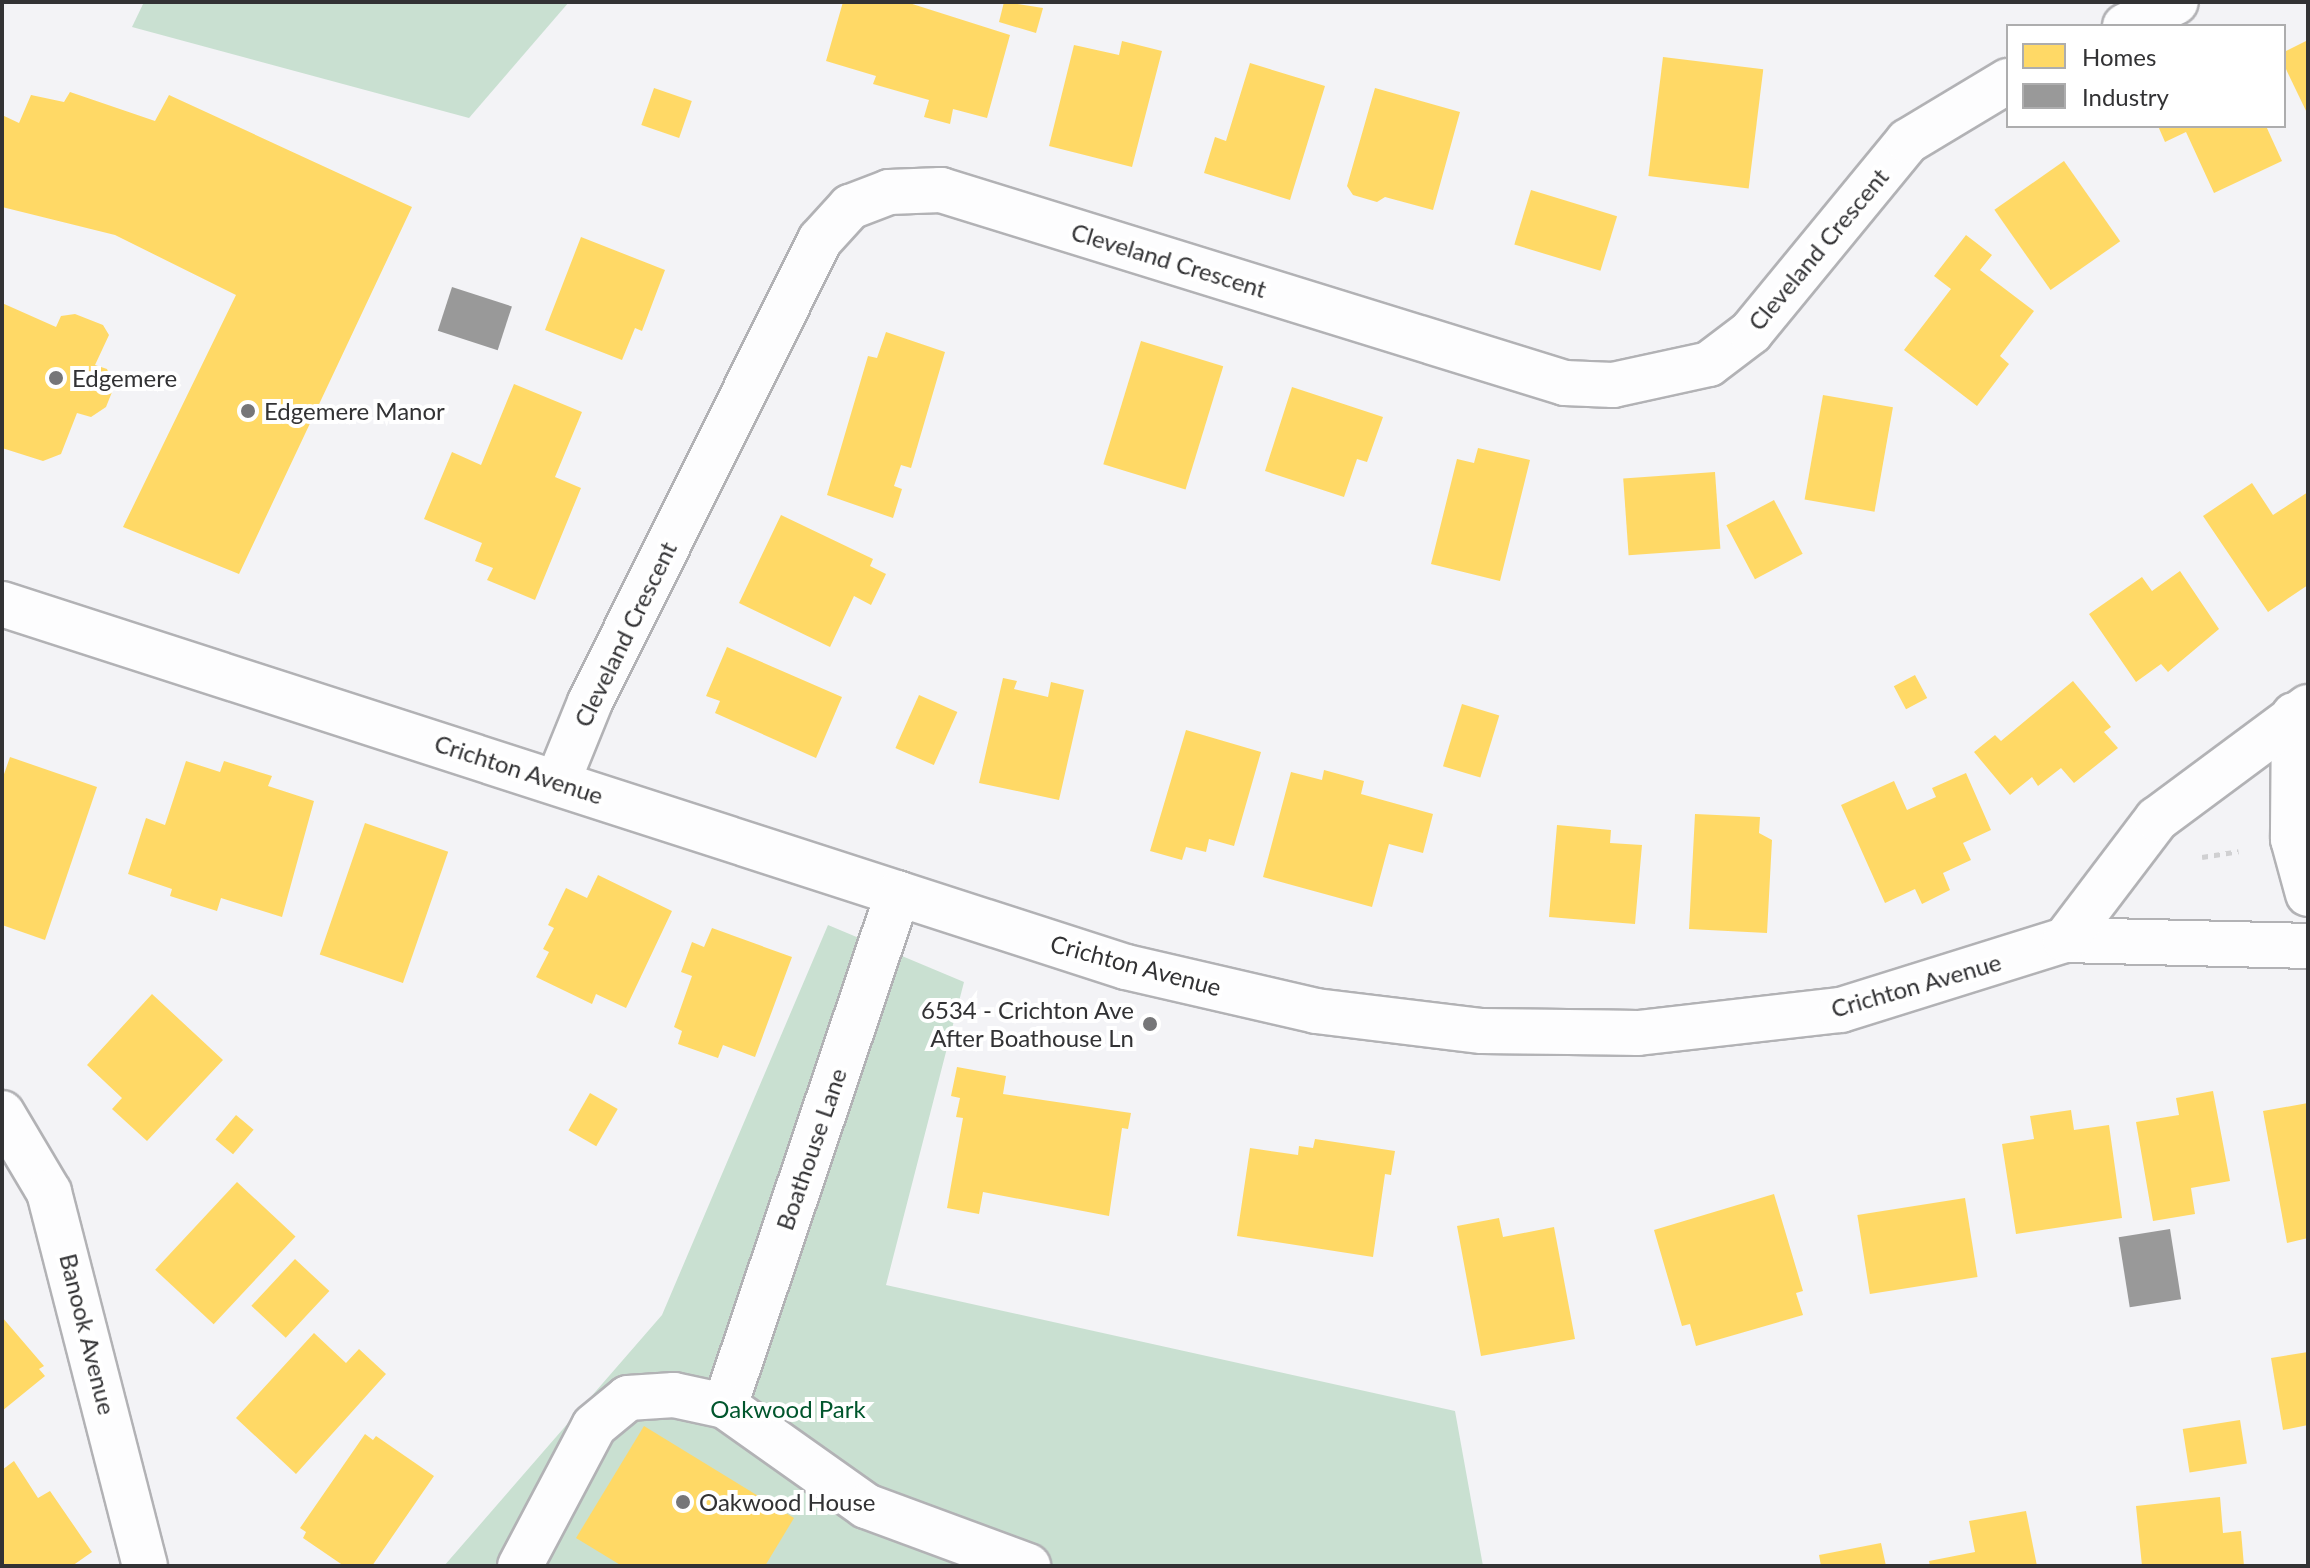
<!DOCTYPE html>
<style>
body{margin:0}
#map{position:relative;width:2310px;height:1568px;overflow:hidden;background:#f3f3f6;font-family:Lato,sans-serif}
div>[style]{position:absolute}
.green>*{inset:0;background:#c9e0d1}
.homes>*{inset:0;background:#ffd966;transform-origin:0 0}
.industry>*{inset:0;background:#999;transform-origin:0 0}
.path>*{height:5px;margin-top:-2.5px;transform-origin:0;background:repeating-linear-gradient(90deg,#d0d0d2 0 6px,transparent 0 12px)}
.roads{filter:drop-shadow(2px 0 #b2b2b5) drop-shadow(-2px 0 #b2b2b5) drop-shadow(0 2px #b2b2b5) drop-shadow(0 -2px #b2b2b5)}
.minor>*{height:44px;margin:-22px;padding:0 22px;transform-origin:22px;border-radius:22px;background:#fdfdfe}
.dots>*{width:22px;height:22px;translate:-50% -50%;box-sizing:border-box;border:4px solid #fff;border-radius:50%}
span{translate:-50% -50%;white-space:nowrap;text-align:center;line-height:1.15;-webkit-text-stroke:8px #fff;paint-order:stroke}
.street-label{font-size:24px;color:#323234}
.poi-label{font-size:24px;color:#323234}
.left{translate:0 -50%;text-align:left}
.right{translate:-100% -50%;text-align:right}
.park-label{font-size:24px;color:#01562d}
.frame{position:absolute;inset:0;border:4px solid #323234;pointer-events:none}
.legend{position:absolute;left:2006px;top:24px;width:280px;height:104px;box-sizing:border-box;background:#fff;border:2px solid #adadae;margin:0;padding:10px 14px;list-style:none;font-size:24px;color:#323234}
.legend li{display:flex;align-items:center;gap:16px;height:40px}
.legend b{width:40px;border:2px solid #adadae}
</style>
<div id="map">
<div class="green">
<i style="clip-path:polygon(144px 2px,569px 2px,469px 118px,132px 27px)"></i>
<i style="clip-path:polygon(828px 925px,964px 982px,886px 1285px,1455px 1411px,1483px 1566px,444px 1566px,662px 1315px)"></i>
</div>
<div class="homes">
<i style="clip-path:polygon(843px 2px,906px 2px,1010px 35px,987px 118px,953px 109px,950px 124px,924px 117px,929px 100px,873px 84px,876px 76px,826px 61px)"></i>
<i style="clip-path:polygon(1004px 2px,1043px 8px,1036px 33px,999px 22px)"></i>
<i style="clip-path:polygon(2308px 40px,2308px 115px,2284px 65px,2284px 52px)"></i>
<i style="clip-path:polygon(1122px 41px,1162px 51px,1132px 167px,1049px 146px,1074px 45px,1119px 55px)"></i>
<i style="left:1663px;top:57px;width:101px;height:120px;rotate:7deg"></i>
<i style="clip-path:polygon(1250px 63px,1325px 86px,1290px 200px,1204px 173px,1215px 137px,1226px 141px)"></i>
<i style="left:654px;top:88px;width:40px;height:39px;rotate:19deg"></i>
<i style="clip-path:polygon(1375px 88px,1460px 112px,1433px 210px,1385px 197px,1377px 202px,1353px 195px,1347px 186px)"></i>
<i style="clip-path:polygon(70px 92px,155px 121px,169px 95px,412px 207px,239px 574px,123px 527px,236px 295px,115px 235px,2px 207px,2px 115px,19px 123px,31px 95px,64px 102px)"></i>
<i style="clip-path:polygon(2158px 126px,2266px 126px,2282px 161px,2214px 193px,2186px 132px,2165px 142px)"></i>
<i style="left:2064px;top:161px;width:98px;height:85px;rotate:55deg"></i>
<i style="left:1531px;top:190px;width:90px;height:57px;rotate:17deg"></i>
<i style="clip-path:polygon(1966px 235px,1992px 255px,1980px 270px,2034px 311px,2000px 356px,2009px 364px,1977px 406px,1904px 350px,1951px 289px,1934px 276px)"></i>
<i style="clip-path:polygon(581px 237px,665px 270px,642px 331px,635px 328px,622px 360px,545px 330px)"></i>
<i style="clip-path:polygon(2px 303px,56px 327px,61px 316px,75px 314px,103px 325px,109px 335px,95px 365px,107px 369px,114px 387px,106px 407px,91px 417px,77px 413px,61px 454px,43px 461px,2px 448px)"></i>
<i style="clip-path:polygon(886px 332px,945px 352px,911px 468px,901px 465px,894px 486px,902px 489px,893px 518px,827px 495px,868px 356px,877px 358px)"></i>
<i style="left:1141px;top:341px;width:86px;height:129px;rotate:17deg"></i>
<i style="clip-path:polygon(514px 384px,582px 412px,555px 477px,581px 488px,535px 600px,487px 580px,493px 568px,475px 561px,482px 543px,424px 519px,452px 452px,481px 465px)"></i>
<i style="clip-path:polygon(1292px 387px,1383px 417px,1367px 462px,1357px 459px,1344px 497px,1265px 471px)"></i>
<i style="left:1823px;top:395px;width:71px;height:106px;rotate:10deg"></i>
<i style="clip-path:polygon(1478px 448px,1530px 460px,1500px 581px,1431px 564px,1457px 459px,1474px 463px)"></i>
<i style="left:1715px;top:472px;width:77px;height:92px;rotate:86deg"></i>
<i style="clip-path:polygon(2252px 483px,2273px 515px,2308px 492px,2308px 585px,2268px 612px,2203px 516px)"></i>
<i style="left:1774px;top:500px;width:61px;height:54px;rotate:62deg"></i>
<i style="clip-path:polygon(781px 515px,873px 559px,870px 566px,886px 574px,871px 605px,854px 596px,830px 647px,739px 603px)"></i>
<i style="clip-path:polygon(2180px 571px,2219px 629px,2168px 672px,2161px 664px,2136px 682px,2089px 614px,2142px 577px,2152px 591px)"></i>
<i style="clip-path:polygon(727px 647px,842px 697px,816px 758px,715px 713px,720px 701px,706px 696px)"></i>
<i style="left:1915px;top:675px;width:26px;height:24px;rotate:62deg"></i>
<i style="clip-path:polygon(1003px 678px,1017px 681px,1014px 689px,1048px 697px,1051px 682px,1084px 690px,1059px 800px,979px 783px)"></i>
<i style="clip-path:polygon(2073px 681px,2111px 727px,2104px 732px,2118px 748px,2074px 783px,2061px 768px,2038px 786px,2032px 777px,2010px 795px,1974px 752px,1995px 735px,2001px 741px)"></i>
<i style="left:919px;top:695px;width:42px;height:58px;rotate:24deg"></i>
<i style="left:1462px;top:704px;width:39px;height:65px;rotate:17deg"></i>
<i style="clip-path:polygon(1186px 730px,1261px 752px,1234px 846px,1209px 839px,1206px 852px,1186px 847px,1182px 860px,1150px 851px)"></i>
<i style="clip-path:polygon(10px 757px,97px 787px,45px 940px,2px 925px,2px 780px)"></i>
<i style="clip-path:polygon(186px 761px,220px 772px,224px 761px,272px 776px,268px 786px,314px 801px,282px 917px,221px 898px,217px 911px,170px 896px,172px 889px,128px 874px,146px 818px,165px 825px)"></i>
<i style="clip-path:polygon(1324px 770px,1364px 781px,1361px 794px,1433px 814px,1423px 853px,1389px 844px,1372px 907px,1263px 877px,1291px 772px,1322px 780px)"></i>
<i style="clip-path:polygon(1966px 773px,1991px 830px,1963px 843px,1971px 860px,1943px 873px,1950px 890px,1922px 904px,1915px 889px,1885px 903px,1841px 805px,1894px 781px,1907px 810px,1936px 797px,1932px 788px)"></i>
<i style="clip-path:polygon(1695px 814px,1760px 817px,1759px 833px,1772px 840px,1767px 933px,1689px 929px)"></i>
<i style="left:365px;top:823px;width:88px;height:139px;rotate:19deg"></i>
<i style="clip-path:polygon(1557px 825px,1611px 830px,1610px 843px,1642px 845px,1635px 924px,1549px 917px)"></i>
<i style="clip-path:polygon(598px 875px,672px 911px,626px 1008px,596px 994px,592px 1004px,536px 977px,549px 952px,543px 949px,554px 928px,548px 925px,566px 888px,587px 898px)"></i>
<i style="clip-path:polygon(712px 928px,792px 957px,755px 1057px,723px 1045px,718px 1058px,678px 1044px,682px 1031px,674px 1027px,692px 976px,681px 972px,692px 942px,704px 947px)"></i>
<i style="clip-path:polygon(152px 994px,223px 1060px,147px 1141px,112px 1109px,122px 1098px,87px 1065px)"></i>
<i style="clip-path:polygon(957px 1067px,1006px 1076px,1003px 1094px,1131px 1113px,1128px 1129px,1122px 1128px,1109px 1216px,983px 1192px,979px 1214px,947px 1208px,963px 1118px,956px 1117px,960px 1098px,951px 1096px)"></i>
<i style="clip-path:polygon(2213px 1091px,2230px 1181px,2191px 1188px,2195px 1214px,2153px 1221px,2136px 1122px,2179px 1115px,2176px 1098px)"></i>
<i style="left:590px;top:1093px;width:32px;height:43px;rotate:30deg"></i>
<i style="clip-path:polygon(2308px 1103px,2308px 1238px,2287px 1243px,2263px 1111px)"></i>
<i style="clip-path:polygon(2071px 1110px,2074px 1130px,2109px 1125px,2122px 1218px,2016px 1234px,2002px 1144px,2034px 1139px,2030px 1116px)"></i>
<i style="left:236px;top:1115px;width:23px;height:32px;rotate:40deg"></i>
<i style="clip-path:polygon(1315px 1139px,1395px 1151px,1391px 1175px,1385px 1174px,1373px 1257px,1237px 1236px,1250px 1148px,1298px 1155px,1299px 1146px,1313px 1148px)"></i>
<i style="left:237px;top:1182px;width:80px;height:120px;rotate:43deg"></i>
<i style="clip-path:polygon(1774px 1194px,1803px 1291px,1796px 1293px,1803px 1315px,1696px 1346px,1690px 1324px,1682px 1326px,1654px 1230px)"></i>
<i style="left:1965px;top:1198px;width:80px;height:109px;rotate:81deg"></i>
<i style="clip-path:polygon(1499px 1218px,1503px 1237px,1554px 1227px,1575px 1339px,1481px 1356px,1457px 1226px)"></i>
<i style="left:295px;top:1259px;width:47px;height:64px;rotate:43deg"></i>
<i style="clip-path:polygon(2px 1317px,44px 1366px,39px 1369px,45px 1376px,2px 1411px)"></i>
<i style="clip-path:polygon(314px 1333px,346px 1363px,359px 1349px,386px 1374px,296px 1474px,236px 1418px)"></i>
<i style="clip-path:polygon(2308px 1352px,2308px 1425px,2283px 1430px,2271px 1358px)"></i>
<i style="left:2240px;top:1420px;width:44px;height:58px;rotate:81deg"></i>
<i style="clip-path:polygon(644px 1426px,794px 1518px,765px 1566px,622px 1566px,576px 1538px)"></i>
<i style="clip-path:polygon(365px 1434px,373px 1440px,376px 1436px,434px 1476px,372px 1566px,344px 1566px,303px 1538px,306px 1532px,300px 1528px)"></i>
<i style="clip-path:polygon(14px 1461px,38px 1498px,50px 1491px,92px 1552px,72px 1566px,2px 1566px,2px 1470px)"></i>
<i style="clip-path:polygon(2220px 1497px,2223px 1533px,2241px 1531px,2244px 1566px,2142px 1566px,2136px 1506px)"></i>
<i style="clip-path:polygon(2026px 1511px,2037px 1566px,1930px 1566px,1929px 1561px,1975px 1552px,1969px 1521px)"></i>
<i style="clip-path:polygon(1881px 1543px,1886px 1566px,1821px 1566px,1819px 1555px)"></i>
</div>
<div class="industry">
<i style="left:452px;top:287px;width:63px;height:46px;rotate:18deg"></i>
<i style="left:2170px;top:1229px;width:71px;height:52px;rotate:81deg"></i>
</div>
<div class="path">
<i style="left:2202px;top:857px;width:37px;rotate:-9deg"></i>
</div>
<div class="roads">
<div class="minor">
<i style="left:2125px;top:26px;width:56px;rotate:-25.2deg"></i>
<i style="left:2px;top:604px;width:1181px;rotate:17.9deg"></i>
<i style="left:1126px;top:967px;width:195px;rotate:13deg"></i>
<i style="left:1316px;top:1011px;width:167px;rotate:6.9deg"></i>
<i style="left:1482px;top:1031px;width:156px;rotate:0.7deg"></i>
<i style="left:1638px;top:1033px;width:204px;rotate:-6.5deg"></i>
<i style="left:1841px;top:1010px;width:235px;rotate:-17.4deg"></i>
<i style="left:2065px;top:940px;width:243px;rotate:1.4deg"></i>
<i style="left:2294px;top:715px;width:124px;rotate:90.5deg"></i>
<i style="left:2293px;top:839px;width:57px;rotate:74.7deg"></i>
<i style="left:558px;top:781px;width:85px;rotate:-67.9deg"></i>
<i style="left:590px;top:702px;width:516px;rotate:-63.53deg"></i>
<i style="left:820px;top:240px;width:45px;rotate:-47.7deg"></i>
<i style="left:850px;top:207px;width:42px;rotate:-21deg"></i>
<i style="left:889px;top:192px;width:52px;rotate:-2.2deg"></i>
<i style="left:941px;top:190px;width:653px;rotate:17.19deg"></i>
<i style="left:1565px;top:383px;width:48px;rotate:2.4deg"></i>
<i style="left:1613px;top:385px;width:98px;rotate:-12.3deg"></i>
<i style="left:1709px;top:364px;width:53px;rotate:-37.3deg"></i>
<i style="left:1751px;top:332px;width:247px;rotate:-50.6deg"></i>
<i style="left:1908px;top:141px;width:117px;rotate:-31deg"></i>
<i style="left:2065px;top:940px;width:152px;rotate:-52.8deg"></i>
<i style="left:2157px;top:819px;width:188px;rotate:-36.6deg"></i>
<i style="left:2px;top:1113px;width:92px;rotate:59.3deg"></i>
<i style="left:49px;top:1192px;width:386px;rotate:75.6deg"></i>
<i style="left:725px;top:1406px;width:541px;rotate:-71.36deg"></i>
<i style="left:520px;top:1566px;width:158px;rotate:-62.1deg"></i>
<i style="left:594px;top:1426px;width:44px;rotate:-39.5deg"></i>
<i style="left:628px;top:1398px;width:46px;rotate:-3.7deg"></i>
<i style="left:674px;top:1395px;width:52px;rotate:12.2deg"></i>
<i style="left:725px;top:1406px;width:173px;rotate:35.3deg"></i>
<i style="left:866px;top:1506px;width:173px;rotate:20.3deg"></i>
</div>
</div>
<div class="dots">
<i style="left:56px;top:378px;background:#767678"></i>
<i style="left:248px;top:411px;background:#767678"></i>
<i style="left:1150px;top:1024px;background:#767678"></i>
<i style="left:683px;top:1502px;background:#767678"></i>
</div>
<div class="street-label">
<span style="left:1818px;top:249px;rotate:-50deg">Cleveland Crescent</span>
<span style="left:1169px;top:260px;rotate:17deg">Cleveland Crescent</span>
<span style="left:625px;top:634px;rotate:-64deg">Cleveland Crescent</span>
<span style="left:519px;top:769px;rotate:18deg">Crichton Avenue</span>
<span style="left:1136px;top:965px;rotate:15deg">Crichton Avenue</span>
<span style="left:1916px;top:985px;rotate:-16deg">Crichton Avenue</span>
<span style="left:811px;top:1149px;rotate:-71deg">Boathouse Lane</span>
<span style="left:88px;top:1334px;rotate:76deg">Banook Avenue</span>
</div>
<div class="poi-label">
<span class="left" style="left:72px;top:378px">Edgemere</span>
<span class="left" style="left:264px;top:411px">Edgemere Manor</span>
<span class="right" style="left:1134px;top:1024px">6534 - Crichton Ave<br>After Boathouse Ln</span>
<span class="left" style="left:699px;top:1502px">Oakwood House</span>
</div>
<div class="park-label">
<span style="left:788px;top:1409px">Oakwood Park</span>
</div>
<div class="frame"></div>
<ul class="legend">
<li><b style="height:22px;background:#ffd966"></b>Homes</li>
<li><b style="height:22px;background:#999"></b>Industry</li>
</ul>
</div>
